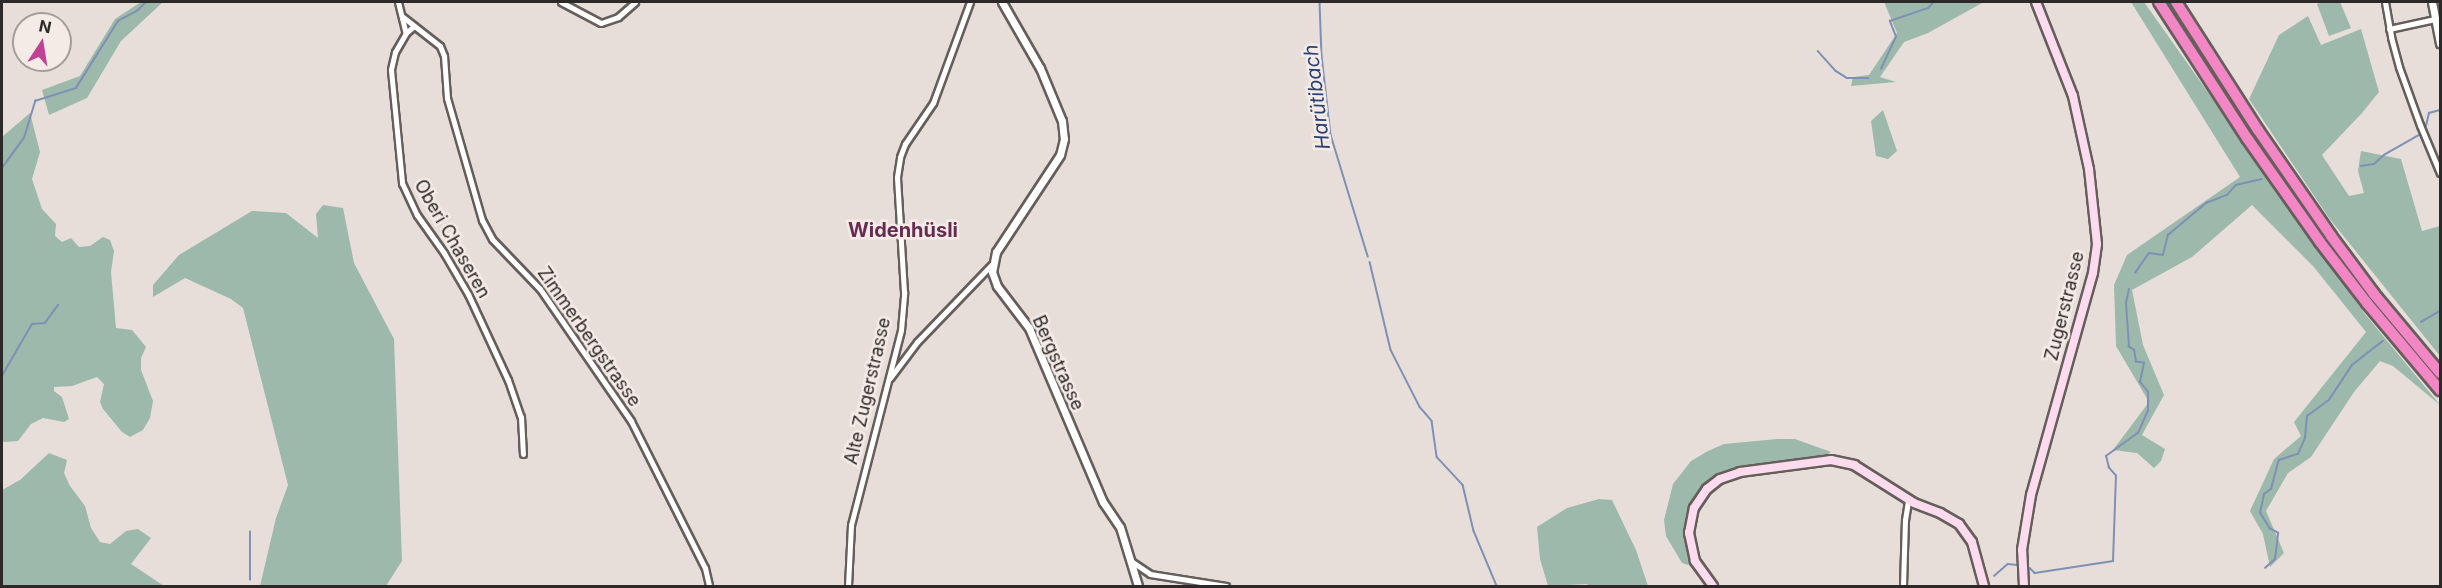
<!DOCTYPE html>
<meta charset="utf-8">
<style>
body{margin:0}
#map{position:relative;width:2442px;height:588px;overflow:hidden;background:#e7deda;font-family:Inter,sans-serif}
div>[style]{position:absolute}
.green>*{inset:0;background:#9db9ab}
.stream>*{height:1.5px;margin:-0.75px;padding:0 0.75px;transform-origin:0.75px;border-radius:0.75px;background:#7e90b4}
.roads{filter:drop-shadow(2px 0 #655e5b) drop-shadow(-2px 0 #655e5b) drop-shadow(0 2px #655e5b) drop-shadow(0 -2px #655e5b)}
.minor>*{height:5px;margin:-2.5px;padding:0 2.5px;transform-origin:2.5px;border-radius:2.5px;background:#fff}
.tertiary>*{height:7px;margin:-3.5px;padding:0 3.5px;transform-origin:3.5px;border-radius:3.5px;background:#fff}
.secondary>*{height:8px;margin:-4px;padding:0 4px;transform-origin:4px;border-radius:4px;background:#fbdbed}
.motorway>*{height:10px;margin:-5px;padding:0 5px;transform-origin:5px;border-radius:5px;background:#f386c4}
span{translate:-50% -50%;white-space:nowrap;text-align:center;line-height:1.15;-webkit-text-stroke:5px #f4ebe7;paint-order:stroke}
.street-label{font-size:18px;color:#2d2928}
.water-label{font-size:20px;color:#2b4172;font-style:italic}
.neighbourhood-label{font-size:20px;color:#682b51;font-weight:700}
.frame{position:absolute;inset:0;border:3px solid #2d2928;pointer-events:none}
.north{position:absolute;left:12px;top:12px;width:60px;height:60px;box-sizing:border-box;background:#f4ebe7;border:2px solid #a49d9b;border-radius:50%;rotate:12deg;font-size:16px;font-weight:700;line-height:24px;text-align:center;color:#2d2928}
.north::after{content:'';display:block;margin:auto;width:21px;height:27px;background:#bf4394;clip-path:polygon(50% 0,100% 100%,50% 72%,0 100%)}
</style>
<div id="map">
<div class="green">
<i style="clip-path:polygon(141px 2px,163px 2px,121px 41px,87px 98px,49px 115px,42px 90px,80px 76px,115px 19px)"></i>
<i style="clip-path:polygon(1884px 2px,1984px 2px,1928px 33px,1904px 42px,1880px 77px,1896px 82px,1851px 86px,1853px 77px,1869px 75px,1897px 33px)"></i>
<i style="clip-path:polygon(2131px 2px,2144px 2px,2365px 314px,2440px 405px,2393px 366px,2380px 361px,2354px 392px,2311px 457px,2288px 473px,2266px 511px,2284px 553px,2270px 567px,2263px 534px,2250px 511px,2274px 459px,2301px 436px,2294px 422px,2366px 332px,2313px 266px,2252px 205px,2192px 257px,2132px 290px,2143px 345px,2164px 395px,2142px 435px,2165px 449px,2161px 461px,2154px 468px,2137px 453px,2113px 450px,2149px 402px,2116px 346px,2114px 285px,2127px 255px,2240px 177px)"></i>
<i style="clip-path:polygon(2323px 2px,2340px 2px,2351px 28px,2329px 36px,2317px 4px)"></i>
<i style="clip-path:polygon(2308px 16px,2321px 45px,2361px 29px,2379px 92px,2362px 113px,2322px 155px,2349px 196px,2364px 193px,2358px 171px,2361px 151px,2401px 159px,2422px 231px,2440px 226px,2440px 356px,2329px 218px,2249px 99px,2279px 35px)"></i>
<i style="clip-path:polygon(1883px 110px,1897px 151px,1888px 159px,1876px 156px,1871px 121px)"></i>
<i style="clip-path:polygon(30px 113px,40px 152px,32px 179px,42px 209px,56px 224px,55px 236px,62px 242px,71px 238px,79px 247px,90px 246px,103px 237px,110px 240px,114px 251px,111px 272px,116px 328px,132px 330px,146px 347px,141px 358px,141px 370px,153px 401px,150px 418px,143px 430px,130px 437px,122px 432px,103px 409px,100px 402px,104px 384px,97px 377px,72px 386px,54px 387px,54px 391px,62px 397px,69px 419px,64px 422px,43px 418px,31px 424px,18px 441px,4px 442px,2px 440px,2px 137px)"></i>
<i style="clip-path:polygon(323px 205px,343px 208px,354px 263px,394px 339px,402px 561px,386px 586px,260px 586px,276px 518px,288px 485px,243px 308px,231px 299px,185px 278px,153px 297px,153px 285px,179px 255px,252px 211px,286px 213px,318px 238px,316px 214px)"></i>
<i style="clip-path:polygon(1777px 439px,1795px 439px,1831px 452px,1824px 457px,1743px 467px,1727px 471px,1711px 481px,1689px 513px,1685px 538px,1691px 562px,1688px 565px,1682px 563px,1666px 536px,1664px 520px,1673px 484px,1691px 461px,1708px 451px,1724px 444px)"></i>
<i style="clip-path:polygon(49px 453px,67px 460px,64px 473px,70px 486px,85px 506px,91px 528px,100px 542px,110px 544px,126px 531px,138px 529px,151px 538px,131px 564px,164px 586px,2px 586px,2px 490px,20px 480px)"></i>
<i style="clip-path:polygon(1599px 499px,1612px 500px,1636px 550px,1648px 586px,1589px 586px,1587px 584px,1548px 586px,1540px 559px,1537px 527px,1567px 508px)"></i>
</div>
<div class="stream">
<i style="left:1320px;top:2px;width:54px;rotate:87.9deg"></i>
<i style="left:1322px;top:56px;width:80px;rotate:83.5deg"></i>
<i style="left:1331px;top:135px;width:127px;rotate:73deg"></i>
<i style="left:1818px;top:51px;width:27px;rotate:48deg"></i>
<i style="left:1836px;top:71px;width:13px;rotate:32deg"></i>
<i style="left:1847px;top:78px;width:21px"></i>
<i style="left:1881px;top:69px;width:35px;rotate:-65deg"></i>
<i style="left:1896px;top:37px;width:17px;rotate:-111deg"></i>
<i style="left:1890px;top:21px;width:40px;rotate:-18.9deg"></i>
<i style="left:1928px;top:8px;width:8px;rotate:-45deg"></i>
<i style="left:2426px;top:126px;width:13px;rotate:-77deg"></i>
<i style="left:2429px;top:113px;width:11px;rotate:-15deg"></i>
<i style="left:2361px;top:166px;width:13px;rotate:-9deg"></i>
<i style="left:2374px;top:164px;width:13px;rotate:-42deg"></i>
<i style="left:2384px;top:155px;width:40px;rotate:-29.7deg"></i>
<i style="left:2px;top:168px;width:37px;rotate:-54deg"></i>
<i style="left:24px;top:138px;width:39px;rotate:-73deg"></i>
<i style="left:35px;top:101px;width:43px;rotate:-17.6deg"></i>
<i style="left:76px;top:88px;width:79px;rotate:-57.9deg"></i>
<i style="left:118px;top:21px;width:21px;rotate:-28deg"></i>
<i style="left:137px;top:11px;width:13px;rotate:-45deg"></i>
<i style="left:1370px;top:262px;width:90px;rotate:76.6deg"></i>
<i style="left:1391px;top:350px;width:64px;rotate:63deg"></i>
<i style="left:1420px;top:407px;width:18px;rotate:49deg"></i>
<i style="left:1432px;top:421px;width:36px;rotate:82deg"></i>
<i style="left:1437px;top:457px;width:38px;rotate:47deg"></i>
<i style="left:1463px;top:485px;width:47px;rotate:76.6deg"></i>
<i style="left:1474px;top:531px;width:60px;rotate:67.3deg"></i>
<i style="left:2135px;top:273px;width:24px;rotate:-55deg"></i>
<i style="left:2149px;top:253px;width:14px;rotate:8deg"></i>
<i style="left:2163px;top:255px;width:21px;rotate:-76deg"></i>
<i style="left:2168px;top:235px;width:50px;rotate:-40.1deg"></i>
<i style="left:2206px;top:203px;width:22px;rotate:-21deg"></i>
<i style="left:2227px;top:195px;width:13px;rotate:-48deg"></i>
<i style="left:2236px;top:185px;width:26px;rotate:-13deg"></i>
<i style="left:2421px;top:322px;width:22px;rotate:-30deg"></i>
<i style="left:2px;top:376px;width:60px;rotate:-60deg"></i>
<i style="left:32px;top:324px;width:13px;rotate:-4deg"></i>
<i style="left:45px;top:323px;width:22px;rotate:-54deg"></i>
<i style="left:2030px;top:568px;width:7px;rotate:45deg"></i>
<i style="left:2035px;top:573px;width:79px;rotate:-8.7deg"></i>
<i style="left:2113px;top:561px;width:85px;rotate:-88deg"></i>
<i style="left:2116px;top:476px;width:11px;rotate:-131deg"></i>
<i style="left:2109px;top:468px;width:12px;rotate:-104deg"></i>
<i style="left:2106px;top:456px;width:39px;rotate:-36deg"></i>
<i style="left:2138px;top:433px;width:24px;rotate:-66deg"></i>
<i style="left:2148px;top:411px;width:19px;rotate:-90deg"></i>
<i style="left:2148px;top:392px;width:13px;rotate:-129deg"></i>
<i style="left:2140px;top:382px;width:19px;rotate:-78deg"></i>
<i style="left:2144px;top:363px;width:8px;rotate:-173deg"></i>
<i style="left:2136px;top:362px;width:12px;rotate:-99deg"></i>
<i style="left:2134px;top:350px;width:6px;rotate:-149deg"></i>
<i style="left:2129px;top:347px;width:44px;rotate:-93.9deg"></i>
<i style="left:2126px;top:303px;width:14px;rotate:-78deg"></i>
<i style="left:2265px;top:568px;width:13px;rotate:-42deg"></i>
<i style="left:2275px;top:559px;width:26px;rotate:-83deg"></i>
<i style="left:2278px;top:533px;width:9px;rotate:-153deg"></i>
<i style="left:2270px;top:529px;width:19px;rotate:-122deg"></i>
<i style="left:2260px;top:513px;width:19px;rotate:-78deg"></i>
<i style="left:2264px;top:494px;width:9px;rotate:-36deg"></i>
<i style="left:2271px;top:489px;width:30px;rotate:-75deg"></i>
<i style="left:2279px;top:460px;width:20px;rotate:-18deg"></i>
<i style="left:2298px;top:454px;width:17px;rotate:-66deg"></i>
<i style="left:2305px;top:438px;width:22px;rotate:-85deg"></i>
<i style="left:2307px;top:416px;width:27px;rotate:-36deg"></i>
<i style="left:2329px;top:400px;width:42px;rotate:-56.7deg"></i>
<i style="left:2352px;top:365px;width:39px;rotate:-38deg"></i>
<i style="left:1994px;top:576px;width:18px;rotate:-41deg"></i>
<i style="left:2008px;top:564px;width:9px;rotate:6deg"></i>
<i style="left:250px;top:580px;width:48px;rotate:-90deg"></i>
</div>
<div class="roads">
<div class="minor">
<i style="left:398px;top:2px;width:32px;rotate:76deg"></i>
<i style="left:561px;top:2px;width:45px;rotate:27.7deg"></i>
<i style="left:601px;top:23px;width:18px;rotate:-19deg"></i>
<i style="left:618px;top:17px;width:23px;rotate:-41deg"></i>
<i style="left:2385px;top:2px;width:36px;rotate:80deg"></i>
<i style="left:2391px;top:37px;width:31px;rotate:75deg"></i>
<i style="left:2399px;top:67px;width:62px;rotate:70.1deg"></i>
<i style="left:2420px;top:125px;width:52px;rotate:67.4deg"></i>
<i style="left:403px;top:17px;width:47px;rotate:38.1deg"></i>
<i style="left:440px;top:46px;width:11px;rotate:68deg"></i>
<i style="left:444px;top:56px;width:42px;rotate:85.9deg"></i>
<i style="left:447px;top:98px;width:127px;rotate:74deg"></i>
<i style="left:482px;top:220px;width:21px;rotate:62deg"></i>
<i style="left:492px;top:239px;width:69px;rotate:46.2deg"></i>
<i style="left:540px;top:289px;width:160px;rotate:55.4deg"></i>
<i style="left:631px;top:421px;width:165px;rotate:63.3deg"></i>
<i style="left:705px;top:568px;width:18px;rotate:77deg"></i>
<i style="left:414px;top:26px;width:11px;rotate:139deg"></i>
<i style="left:406px;top:33px;width:22px;rotate:120deg"></i>
<i style="left:395px;top:52px;width:18px;rotate:103deg"></i>
<i style="left:391px;top:70px;width:114px;rotate:84.4deg"></i>
<i style="left:402px;top:183px;width:35px;rotate:65deg"></i>
<i style="left:417px;top:215px;width:47px;rotate:54.6deg"></i>
<i style="left:444px;top:253px;width:48px;rotate:59.7deg"></i>
<i style="left:468px;top:294px;width:95px;rotate:65.1deg"></i>
<i style="left:508px;top:380px;width:39px;rotate:71deg"></i>
<i style="left:521px;top:417px;width:37px;rotate:87deg"></i>
<i style="left:2389px;top:29px;width:47px;rotate:-12.3deg"></i>
<i style="left:890px;top:378px;width:45px;rotate:-53.1deg"></i>
<i style="left:917px;top:342px;width:107px;rotate:-46.1deg"></i>
<i style="left:1131px;top:561px;width:23px;rotate:34deg"></i>
<i style="left:1150px;top:574px;width:77px;rotate:9deg"></i>
<i style="left:848px;top:586px;width:61px;rotate:-87.2deg"></i>
<i style="left:851px;top:525px;width:201px;rotate:-75.6deg"></i>
<i style="left:901px;top:330px;width:38px;rotate:-85deg"></i>
<i style="left:904px;top:292px;width:115px;rotate:-93.5deg"></i>
<i style="left:897px;top:177px;width:20px;rotate:-81deg"></i>
<i style="left:900px;top:157px;width:14px;rotate:-69deg"></i>
<i style="left:905px;top:144px;width:50px;rotate:-55.7deg"></i>
<i style="left:933px;top:103px;width:108px;rotate:-69.9deg"></i>
<i style="left:1903px;top:586px;width:66px;rotate:-88.3deg"></i>
<i style="left:1905px;top:520px;width:20px;rotate:-81deg"></i>
</div>
<div class="tertiary">
<i style="left:1002px;top:2px;width:76px;rotate:60.1deg"></i>
<i style="left:1040px;top:68px;width:57px;rotate:67.5deg"></i>
<i style="left:1062px;top:121px;width:18px;rotate:84deg"></i>
<i style="left:1064px;top:139px;width:16px;rotate:104deg"></i>
<i style="left:1060px;top:155px;width:116px;rotate:123.4deg"></i>
<i style="left:996px;top:252px;width:20px;rotate:101deg"></i>
<i style="left:992px;top:272px;width:15px;rotate:70deg"></i>
<i style="left:997px;top:286px;width:53px;rotate:52.7deg"></i>
<i style="left:1029px;top:328px;width:189px;rotate:67deg"></i>
<i style="left:1103px;top:502px;width:30px;rotate:56deg"></i>
<i style="left:1120px;top:527px;width:62px;rotate:73deg"></i>
<i style="left:2432px;top:2px;width:42px;rotate:79deg"></i>
</div>
<div class="secondary">
<i style="left:1713px;top:586px;width:31px;rotate:-126deg"></i>
<i style="left:1695px;top:561px;width:29px;rotate:-102deg"></i>
<i style="left:1689px;top:533px;width:25px;rotate:-79deg"></i>
<i style="left:1694px;top:508px;width:23px;rotate:-56deg"></i>
<i style="left:1707px;top:489px;width:16px;rotate:-38deg"></i>
<i style="left:1720px;top:479px;width:21px;rotate:-19deg"></i>
<i style="left:1740px;top:472px;width:92px;rotate:-7.5deg"></i>
<i style="left:1831px;top:460px;width:24px;rotate:12deg"></i>
<i style="left:1854px;top:465px;width:71px;rotate:32.3deg"></i>
<i style="left:1914px;top:503px;width:28px;rotate:21deg"></i>
<i style="left:1940px;top:513px;width:22px;rotate:30deg"></i>
<i style="left:1959px;top:524px;width:22px;rotate:54deg"></i>
<i style="left:1972px;top:542px;width:46px;rotate:74.7deg"></i>
<i style="left:2024px;top:586px;width:36px;rotate:-93deg"></i>
<i style="left:2022px;top:550px;width:56px;rotate:-80.7deg"></i>
<i style="left:2031px;top:495px;width:230px;rotate:-74.4deg"></i>
<i style="left:2093px;top:273px;width:29px;rotate:-82deg"></i>
<i style="left:2097px;top:244px;width:75px;rotate:-96.1deg"></i>
<i style="left:2089px;top:169px;width:75px;rotate:-102.4deg"></i>
<i style="left:2073px;top:96px;width:101px;rotate:-111.5deg"></i>
</div>
<div class="motorway">
<i style="left:2159px;top:2px;width:162px;rotate:57.1deg"></i>
<i style="left:2247px;top:138px;width:127px;rotate:54.9deg"></i>
<i style="left:2320px;top:242px;width:77px;rotate:52.4deg"></i>
<i style="left:2367px;top:303px;width:114px;rotate:50deg"></i>
<i style="left:2176px;top:2px;width:152px;rotate:57.4deg"></i>
<i style="left:2258px;top:130px;width:129px;rotate:55.4deg"></i>
<i style="left:2331px;top:236px;width:72px;rotate:53.4deg"></i>
<i style="left:2374px;top:294px;width:103px;rotate:50.1deg"></i>
</div>
</div>
<div class="street-label">
<span style="left:452px;top:239px;rotate:60deg">Oberi Chaseren</span>
<span style="left:2065px;top:306px;rotate:-76deg">Zugerstrasse</span>
<span style="left:589px;top:337px;rotate:55deg">Zimmerbergstrasse</span>
<span style="left:1058px;top:363px;rotate:66deg">Bergstrasse</span>
<span style="left:868px;top:391px;rotate:-77deg">Alte Zugerstrasse</span>
</div>
<div class="water-label">
<span style="left:1317px;top:97px;rotate:-97deg">Harütibach</span>
</div>
<div class="neighbourhood-label">
<span style="left:903px;top:230px">Widenhüsli</span>
</div>
<div class="frame"></div>
<div class="north">N</div>
</div>
